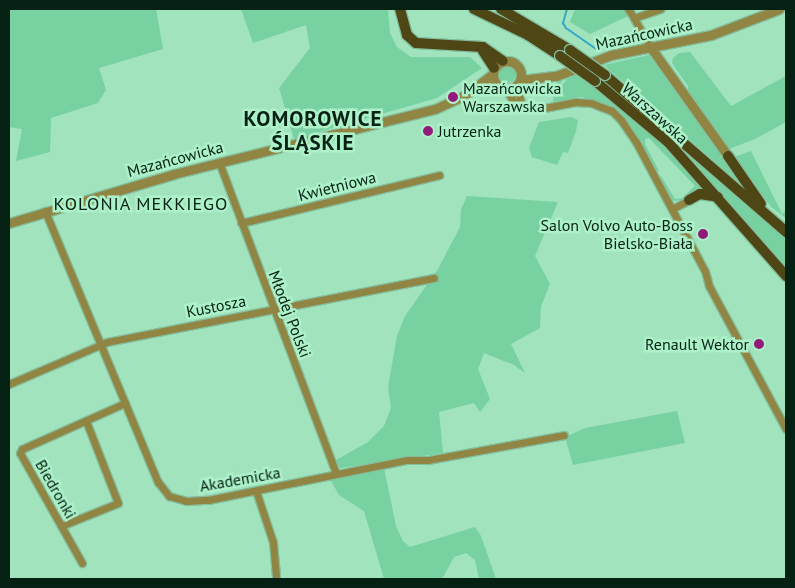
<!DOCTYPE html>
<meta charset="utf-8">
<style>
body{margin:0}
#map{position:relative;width:795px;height:588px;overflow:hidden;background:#a0e3bd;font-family:"PT Sans",sans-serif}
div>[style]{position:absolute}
.green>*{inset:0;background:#78d1a0}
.round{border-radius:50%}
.stream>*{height:2px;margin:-1px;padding:0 1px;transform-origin:1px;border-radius:1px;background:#33a9c6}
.roads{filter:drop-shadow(1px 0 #84c09f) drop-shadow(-1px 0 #84c09f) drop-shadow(0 1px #84c09f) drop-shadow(0 -1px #84c09f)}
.minor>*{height:7px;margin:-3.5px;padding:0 3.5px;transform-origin:3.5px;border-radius:3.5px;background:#918543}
.tertiary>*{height:9px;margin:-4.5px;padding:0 4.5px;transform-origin:4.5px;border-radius:4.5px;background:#918543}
.tertiary>.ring{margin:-4.5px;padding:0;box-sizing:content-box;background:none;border:9px solid #918543;border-radius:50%}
.primary>*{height:10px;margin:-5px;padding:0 5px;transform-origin:5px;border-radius:5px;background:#4f4616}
.bridges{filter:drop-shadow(1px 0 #84c09f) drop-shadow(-1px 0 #84c09f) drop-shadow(0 1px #84c09f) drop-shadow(0 -1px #84c09f)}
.primary-bridge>*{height:10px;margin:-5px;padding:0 5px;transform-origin:5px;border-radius:5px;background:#4f4616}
.dots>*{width:14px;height:14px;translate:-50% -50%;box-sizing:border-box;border:2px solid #adf1c9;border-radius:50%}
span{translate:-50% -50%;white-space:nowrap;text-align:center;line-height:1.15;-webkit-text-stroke:5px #adf1c9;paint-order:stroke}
.street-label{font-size:16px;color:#052114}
.poi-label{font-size:16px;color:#052114}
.left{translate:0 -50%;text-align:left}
.right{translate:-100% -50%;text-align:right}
.neighbourhood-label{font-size:18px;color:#052114;letter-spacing:1px}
.district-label{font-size:21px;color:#052114;font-weight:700;letter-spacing:1px}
.frame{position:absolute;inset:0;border:10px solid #052114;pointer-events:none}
</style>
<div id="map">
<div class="green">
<i style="clip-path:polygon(9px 9px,156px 9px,163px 49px,99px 68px,106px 90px,98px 103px,51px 118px,50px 152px,16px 161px,22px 129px,9px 127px)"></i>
<i style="clip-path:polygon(241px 9px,388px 9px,390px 33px,397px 47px,411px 57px,470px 57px,482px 68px,437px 98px,294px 139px,279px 88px,310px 48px,306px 25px,253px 43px)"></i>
<i style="clip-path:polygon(575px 9px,624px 9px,628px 16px,590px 34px,570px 22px)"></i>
<i style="clip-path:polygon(690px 52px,731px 106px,786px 76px,786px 122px,755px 139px,729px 149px,688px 93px,688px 86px,672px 63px,673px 58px,679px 53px)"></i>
<i style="clip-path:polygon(649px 55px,745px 188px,604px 65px)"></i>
<i class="round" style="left:498px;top:65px;width:18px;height:18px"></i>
<i style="clip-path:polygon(576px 74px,668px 147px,706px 190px,683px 200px,674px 201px,669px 197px,659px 179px,661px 176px,675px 199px,682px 198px,695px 186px,649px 138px,645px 139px,645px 144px,659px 171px,655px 171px,629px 123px,612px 108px,582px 97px,553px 102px,554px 84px,563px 80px,558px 86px,559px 89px,567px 79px)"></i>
<i style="clip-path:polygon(601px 76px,786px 237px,786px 266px,688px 158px,651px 121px,598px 77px)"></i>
<i style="clip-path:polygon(571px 117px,578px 120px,576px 131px,568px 153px,563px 152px,557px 165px,532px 157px,529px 148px,539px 122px)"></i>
<i style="clip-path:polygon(751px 151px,782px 214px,786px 211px,786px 218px,771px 207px,734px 157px)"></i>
<i style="clip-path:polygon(467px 196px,558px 202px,535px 256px,550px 284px,541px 306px,540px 328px,511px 344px,525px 373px,514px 365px,484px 353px,478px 369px,490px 399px,480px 412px,474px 403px,439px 412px,443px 453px,340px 468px,336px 460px,368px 442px,384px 426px,391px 408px,388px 387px,397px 336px,405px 316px,438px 269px,460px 227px,461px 209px)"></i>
<i style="clip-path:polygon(677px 411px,685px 443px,573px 465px,565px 437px,585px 428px)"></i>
<i style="clip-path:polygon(384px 468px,396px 526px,403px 541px,410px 547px,475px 527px,481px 536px,496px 579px,479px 579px,475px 560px,466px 553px,454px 557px,442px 579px,384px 579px,364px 511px,339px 495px,330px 479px)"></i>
</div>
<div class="stream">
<i style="left:567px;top:9px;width:15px;rotate:106deg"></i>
<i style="left:563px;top:23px;width:6px;rotate:59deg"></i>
<i style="left:566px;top:28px;width:38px;rotate:35deg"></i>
</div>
<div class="roads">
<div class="minor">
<i style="left:628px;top:9px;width:11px;rotate:56deg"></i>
<i style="left:651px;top:48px;width:34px;rotate:-120deg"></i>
<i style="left:634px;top:18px;width:28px;rotate:-19deg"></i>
<i style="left:516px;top:86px;width:20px;rotate:72deg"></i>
<i style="left:505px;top:89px;width:16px;rotate:55deg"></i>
<i style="left:514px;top:102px;width:13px;rotate:23deg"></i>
<i style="left:526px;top:107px;width:13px;rotate:9deg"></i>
<i style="left:539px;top:109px;width:37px;rotate:-11deg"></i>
<i style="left:575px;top:102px;width:16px;rotate:4deg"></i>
<i style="left:591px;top:103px;width:22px;rotate:21deg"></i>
<i style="left:612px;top:111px;width:13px;rotate:45deg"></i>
<i style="left:621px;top:120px;width:27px;rotate:56deg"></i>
<i style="left:636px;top:142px;width:146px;rotate:61.9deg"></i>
<i style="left:705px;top:271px;width:16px;rotate:75deg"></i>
<i style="left:709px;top:286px;width:162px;rotate:61.7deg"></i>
<i style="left:219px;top:162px;width:333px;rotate:69.4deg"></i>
<i style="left:672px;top:209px;width:19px;rotate:-28deg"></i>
<i style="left:45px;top:211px;width:294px;rotate:67.4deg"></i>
<i style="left:158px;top:482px;width:18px;rotate:52deg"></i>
<i style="left:169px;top:496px;width:18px;rotate:16deg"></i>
<i style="left:186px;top:501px;width:22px;rotate:-3deg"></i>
<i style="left:208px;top:500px;width:203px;rotate:-11.4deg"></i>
<i style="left:407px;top:460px;width:21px"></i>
<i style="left:428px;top:460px;width:138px;rotate:-10.4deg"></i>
<i style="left:241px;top:223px;width:204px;rotate:-13.6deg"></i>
<i style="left:9px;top:384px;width:107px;rotate:-23.2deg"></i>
<i style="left:107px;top:342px;width:333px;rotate:-11.1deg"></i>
<i style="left:256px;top:491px;width:54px;rotate:71.6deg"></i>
<i style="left:273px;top:542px;width:37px;rotate:85deg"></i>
<i style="left:61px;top:526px;width:61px;rotate:-22deg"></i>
<i style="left:118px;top:503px;width:88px;rotate:-111.3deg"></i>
<i style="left:82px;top:563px;width:126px;rotate:-119.4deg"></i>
<i style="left:20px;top:453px;width:4px;rotate:-63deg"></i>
<i style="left:22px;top:449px;width:113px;rotate:-24.1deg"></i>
</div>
<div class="tertiary">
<i style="left:651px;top:48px;width:133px;rotate:54.5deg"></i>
<i class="ring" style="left:493px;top:61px;width:19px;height:19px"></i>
<i style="left:521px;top:80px;width:35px;rotate:-7deg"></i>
<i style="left:556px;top:76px;width:59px;rotate:-20.9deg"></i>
<i style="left:611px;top:55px;width:102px;rotate:-11.3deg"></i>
<i style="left:711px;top:35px;width:73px;rotate:-20.9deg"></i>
<i style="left:9px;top:223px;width:172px;rotate:-16.5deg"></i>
<i style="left:174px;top:174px;width:269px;rotate:-14deg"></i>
<i style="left:435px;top:109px;width:33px;rotate:-25deg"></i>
<i style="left:465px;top:95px;width:35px;rotate:-37deg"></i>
</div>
<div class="primary">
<i style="left:400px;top:9px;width:27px;rotate:75deg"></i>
<i style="left:407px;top:35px;width:12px;rotate:42deg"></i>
<i style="left:416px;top:43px;width:67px;rotate:3.4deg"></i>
<i style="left:483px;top:47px;width:24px;rotate:35deg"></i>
<i style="left:474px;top:9px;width:60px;rotate:25.7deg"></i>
<i style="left:528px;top:35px;width:38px;rotate:33deg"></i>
<i style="left:501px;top:9px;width:80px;rotate:30.7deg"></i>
<i style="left:483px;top:51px;width:20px;rotate:57deg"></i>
<i style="left:605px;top:75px;width:240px;rotate:40.9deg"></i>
<i style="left:595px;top:81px;width:95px;rotate:39.9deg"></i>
<i style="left:668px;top:142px;width:179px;rotate:48.6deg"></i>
<i style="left:728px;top:156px;width:58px;rotate:55.5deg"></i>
<i style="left:689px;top:200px;width:13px;rotate:-29deg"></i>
<i style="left:700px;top:194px;width:18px;rotate:9deg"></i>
</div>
</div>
<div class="bridges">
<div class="primary-bridge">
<i style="left:570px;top:50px;width:43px;rotate:35.5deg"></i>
<i style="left:560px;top:56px;width:43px;rotate:35.5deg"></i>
</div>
</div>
<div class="dots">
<i style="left:453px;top:97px;background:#921a78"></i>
<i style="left:428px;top:131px;background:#921a78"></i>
<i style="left:703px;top:234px;background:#921a78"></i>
<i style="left:759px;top:344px;background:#921a78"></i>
</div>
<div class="street-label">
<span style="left:644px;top:34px;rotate:-12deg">Mazańcowicka</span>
<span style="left:655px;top:113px;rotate:42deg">Warszawska</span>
<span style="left:175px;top:159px;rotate:-15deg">Mazańcowicka</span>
<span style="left:337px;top:186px;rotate:-14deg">Kwietniowa</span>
<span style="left:216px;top:306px;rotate:-11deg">Kustosza</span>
<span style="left:290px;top:314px;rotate:69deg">Młodej Polski</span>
<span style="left:240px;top:479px;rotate:-10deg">Akademicka</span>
<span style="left:56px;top:489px;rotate:60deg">Biedronki</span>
</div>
<div class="poi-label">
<span class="left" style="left:463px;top:97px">Mazańcowicka<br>Warszawska</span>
<span class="left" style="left:438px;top:131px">Jutrzenka</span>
<span class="right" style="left:693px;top:234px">Salon Volvo Auto-Boss<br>Bielsko-Biała</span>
<span class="right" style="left:749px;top:344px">Renault Wektor</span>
</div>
<div class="neighbourhood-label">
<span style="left:141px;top:204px">KOLONIA MEKKIEGO</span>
</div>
<div class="district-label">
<span style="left:313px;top:131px">KOMOROWICE<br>ŚLĄSKIE</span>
</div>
<div class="frame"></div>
</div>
